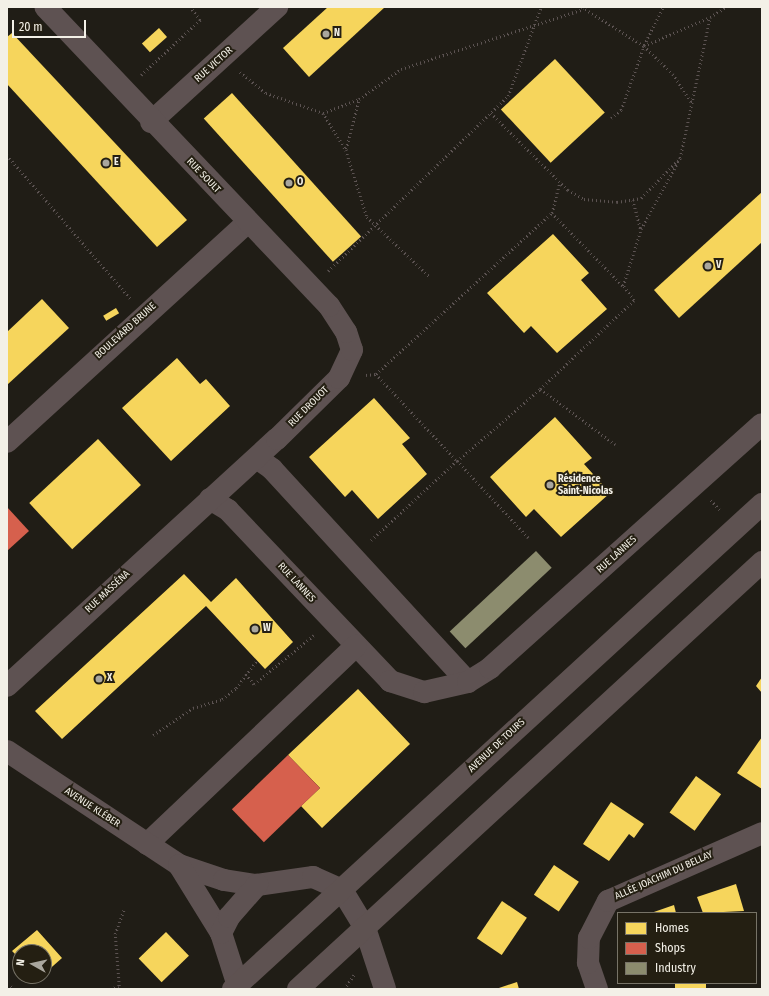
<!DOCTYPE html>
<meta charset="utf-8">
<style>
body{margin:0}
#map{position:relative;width:769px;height:996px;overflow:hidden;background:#201d16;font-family:"Fira Sans Condensed",sans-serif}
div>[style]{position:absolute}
.homes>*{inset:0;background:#f6d55c;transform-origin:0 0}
.shops>*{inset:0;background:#d6604d;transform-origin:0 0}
.industry>*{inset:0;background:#8c8c6e;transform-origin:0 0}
.path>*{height:2.5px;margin-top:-1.25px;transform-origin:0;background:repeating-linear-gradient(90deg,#5c5352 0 1px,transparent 0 4px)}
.minor>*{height:22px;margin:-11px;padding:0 11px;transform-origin:11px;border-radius:11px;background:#5e5252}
.tertiary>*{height:22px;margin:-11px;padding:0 11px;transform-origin:11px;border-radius:11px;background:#5e5252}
.primary>*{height:22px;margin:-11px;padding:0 11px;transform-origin:11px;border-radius:11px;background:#5e5251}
.dots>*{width:11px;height:11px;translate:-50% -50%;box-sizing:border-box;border:2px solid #241f12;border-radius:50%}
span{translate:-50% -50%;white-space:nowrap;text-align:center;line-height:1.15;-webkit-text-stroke:4px #241f12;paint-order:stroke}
.poi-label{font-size:10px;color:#f3f0e7;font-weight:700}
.left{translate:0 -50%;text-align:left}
.street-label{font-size:10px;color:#f3f0e7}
.frame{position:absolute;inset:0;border:8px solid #f3f0e7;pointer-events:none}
.legend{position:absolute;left:617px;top:912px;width:140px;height:72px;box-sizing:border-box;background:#241f12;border:1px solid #777367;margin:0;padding:5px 7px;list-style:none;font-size:12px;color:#f3f0e7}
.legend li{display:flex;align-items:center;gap:8px;height:20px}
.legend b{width:20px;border:1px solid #777367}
.north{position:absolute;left:12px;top:944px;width:40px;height:40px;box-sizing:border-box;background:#241f12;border:1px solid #777367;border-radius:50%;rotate:278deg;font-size:11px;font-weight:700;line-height:16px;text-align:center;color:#f3f0e7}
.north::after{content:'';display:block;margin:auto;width:14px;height:18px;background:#a9a69e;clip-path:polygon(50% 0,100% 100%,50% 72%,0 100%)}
.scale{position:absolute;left:12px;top:20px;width:74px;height:18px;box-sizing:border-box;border:2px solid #f3f0e7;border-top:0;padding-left:5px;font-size:12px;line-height:14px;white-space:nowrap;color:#f3f0e7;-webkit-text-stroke:3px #241f12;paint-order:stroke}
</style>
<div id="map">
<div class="homes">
<i style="clip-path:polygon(328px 7px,385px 7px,309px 77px,283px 48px)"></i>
<i style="left:159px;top:28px;width:12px;height:23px;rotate:48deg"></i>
<i style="clip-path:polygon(12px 33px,187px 220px,157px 247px,7px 84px,7px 37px)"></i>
<i style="left:555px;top:59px;width:73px;height:74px;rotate:47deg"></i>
<i style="left:232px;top:93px;width:193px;height:38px;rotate:48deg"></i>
<i style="clip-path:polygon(762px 192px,762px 242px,679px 318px,654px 290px)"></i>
<i style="clip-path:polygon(553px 234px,589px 273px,581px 280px,607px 309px,557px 353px,531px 326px,524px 333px,487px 293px)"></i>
<i style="clip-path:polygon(42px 299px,69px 328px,7px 385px,7px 332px)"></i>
<i style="left:116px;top:308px;width:6px;height:15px;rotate:59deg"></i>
<i style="clip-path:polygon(177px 358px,200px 384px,206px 379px,230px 406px,171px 461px,122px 408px)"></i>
<i style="clip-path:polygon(374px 398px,410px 438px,402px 444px,427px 474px,378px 519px,352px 490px,345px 497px,309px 457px)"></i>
<i style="clip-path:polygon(555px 417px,592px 458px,584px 464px,610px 493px,561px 537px,534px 509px,526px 517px,490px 477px)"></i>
<i style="left:98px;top:439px;width:63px;height:94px;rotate:47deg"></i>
<i style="clip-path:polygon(184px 574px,211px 602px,236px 578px,293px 642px,265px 669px,206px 606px,62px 739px,35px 711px)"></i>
<i style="clip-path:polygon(762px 677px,762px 693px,756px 686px)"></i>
<i style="clip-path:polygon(358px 689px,410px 744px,322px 828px,301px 806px,320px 788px,288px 755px)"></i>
<i style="clip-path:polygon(762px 737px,762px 789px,737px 773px)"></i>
<i style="left:696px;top:776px;width:31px;height:45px;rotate:36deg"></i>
<i style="clip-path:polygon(611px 802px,644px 824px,634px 838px,629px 834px,609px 861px,583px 844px)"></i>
<i style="left:554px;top:865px;width:30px;height:36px;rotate:34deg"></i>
<i style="clip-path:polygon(736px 884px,744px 911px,703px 913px,697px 897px)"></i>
<i style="left:502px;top:901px;width:30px;height:45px;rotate:34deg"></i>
<i style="clip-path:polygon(674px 905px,676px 913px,651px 913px)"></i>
<i style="clip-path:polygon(37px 930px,62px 958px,44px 974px,44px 952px,20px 952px,20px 959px,12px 951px)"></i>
<i style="left:166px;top:932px;width:33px;height:38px;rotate:46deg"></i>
<i style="clip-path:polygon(517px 982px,519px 989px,496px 989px)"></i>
<i style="left:675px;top:983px;width:31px;height:6px"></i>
</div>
<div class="shops">
<i style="clip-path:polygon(7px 507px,29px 531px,7px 551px)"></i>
<i style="left:288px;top:755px;width:46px;height:78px;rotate:46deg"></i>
</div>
<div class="industry">
<i style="left:536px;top:551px;width:23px;height:118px;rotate:47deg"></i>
</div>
<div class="path">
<i style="left:582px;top:7px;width:73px;rotate:32.2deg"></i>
<i style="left:644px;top:46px;width:40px;rotate:44deg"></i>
<i style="left:673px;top:74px;width:35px;rotate:57deg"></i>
<i style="left:644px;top:45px;width:42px;rotate:-63.4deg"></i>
<i style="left:240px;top:72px;width:33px;rotate:39deg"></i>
<i style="left:266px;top:93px;width:60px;rotate:19.3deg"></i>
<i style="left:323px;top:113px;width:39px;rotate:-21deg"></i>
<i style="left:359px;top:99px;width:52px;rotate:-35.5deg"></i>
<i style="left:401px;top:69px;width:192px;rotate:-18.2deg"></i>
<i style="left:141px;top:75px;width:81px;rotate:-43deg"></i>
<i style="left:200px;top:20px;width:16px;rotate:-128deg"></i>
<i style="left:323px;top:113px;width:44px;rotate:58.1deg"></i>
<i style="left:346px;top:150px;width:70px;rotate:72.6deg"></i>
<i style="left:367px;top:217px;width:86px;rotate:43.6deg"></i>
<i style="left:491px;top:113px;width:109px;rotate:45deg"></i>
<i style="left:568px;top:190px;width:18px;rotate:29deg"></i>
<i style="left:584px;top:199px;width:33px;rotate:5deg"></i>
<i style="left:617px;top:202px;width:24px;rotate:-9deg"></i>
<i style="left:641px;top:198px;width:53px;rotate:-45.8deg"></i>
<i style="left:611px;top:118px;width:13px;rotate:-39deg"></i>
<i style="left:621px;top:110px;width:68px;rotate:-70.2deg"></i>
<i style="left:644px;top:46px;width:72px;rotate:-23.7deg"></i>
<i style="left:346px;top:149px;width:52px;rotate:-75.4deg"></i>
<i style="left:7px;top:155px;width:189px;rotate:49.3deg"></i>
<i style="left:633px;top:200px;width:30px;rotate:75deg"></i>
<i style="left:552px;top:213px;width:32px;rotate:-76deg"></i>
<i style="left:328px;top:271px;width:251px;rotate:-44.2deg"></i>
<i style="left:508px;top:96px;width:95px;rotate:-69.7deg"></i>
<i style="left:376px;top:374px;width:239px;rotate:-42.5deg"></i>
<i style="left:552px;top:213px;width:102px;rotate:45.8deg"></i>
<i style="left:366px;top:375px;width:10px;rotate:-6deg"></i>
<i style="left:376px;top:374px;width:119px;rotate:47deg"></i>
<i style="left:457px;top:461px;width:117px;rotate:137.1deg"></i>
<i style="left:615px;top:445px;width:94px;rotate:-143.3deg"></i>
<i style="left:540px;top:389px;width:129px;rotate:-43.4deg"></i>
<i style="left:634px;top:300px;width:18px;rotate:-128deg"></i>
<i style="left:623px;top:286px;width:60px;rotate:-72.5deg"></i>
<i style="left:641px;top:229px;width:81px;rotate:-61.2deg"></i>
<i style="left:680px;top:158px;width:144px;rotate:-78deg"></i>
<i style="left:710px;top:17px;width:19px;rotate:-32deg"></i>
<i style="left:711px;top:500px;width:13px;rotate:48deg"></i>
<i style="left:528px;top:538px;width:105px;rotate:-132.7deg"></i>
<i style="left:457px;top:461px;width:110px;rotate:-40.9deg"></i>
<i style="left:246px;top:674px;width:13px;rotate:51deg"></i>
<i style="left:254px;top:684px;width:77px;rotate:-39.2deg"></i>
<i style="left:153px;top:735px;width:48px;rotate:-34deg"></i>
<i style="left:193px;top:708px;width:30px;rotate:-17deg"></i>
<i style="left:222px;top:699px;width:18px;rotate:-38deg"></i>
<i style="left:236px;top:688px;width:35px;rotate:-53deg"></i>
<i style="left:11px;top:986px;width:4px;rotate:45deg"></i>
<i style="left:110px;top:989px;width:9px;rotate:-18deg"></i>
<i style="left:119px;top:986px;width:52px;rotate:-94.4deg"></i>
<i style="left:115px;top:934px;width:27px;rotate:-70deg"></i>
<i style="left:344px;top:989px;width:19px;rotate:-55deg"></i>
</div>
<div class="minor">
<i style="left:151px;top:122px;width:171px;rotate:-42.4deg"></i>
<i style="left:7px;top:442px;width:326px;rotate:-42.4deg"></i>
<i style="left:257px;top:458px;width:19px;rotate:36deg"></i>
<i style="left:272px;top:469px;width:289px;rotate:47.4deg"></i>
<i style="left:210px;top:499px;width:21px;rotate:31deg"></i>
<i style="left:228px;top:510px;width:236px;rotate:46.5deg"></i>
<i style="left:390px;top:681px;width:36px;rotate:18deg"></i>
<i style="left:424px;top:692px;width:45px;rotate:-12.8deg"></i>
<i style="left:468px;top:682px;width:26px;rotate:-32deg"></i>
<i style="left:490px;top:668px;width:365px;rotate:-41.9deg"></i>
<i style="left:7px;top:686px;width:366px;rotate:-42.5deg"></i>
<i style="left:277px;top:439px;width:87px;rotate:-44.5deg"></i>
<i style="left:339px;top:378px;width:31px;rotate:-65deg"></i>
<i style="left:352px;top:350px;width:19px;rotate:-108deg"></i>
<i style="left:346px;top:332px;width:31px;rotate:-123deg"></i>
<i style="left:329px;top:306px;width:412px;rotate:-133.5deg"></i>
<i style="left:147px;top:844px;width:288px;rotate:-43.5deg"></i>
<i style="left:597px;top:989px;width:28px;rotate:-109deg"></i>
<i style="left:588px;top:963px;width:25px;rotate:-88deg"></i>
<i style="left:589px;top:938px;width:42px;rotate:-62.8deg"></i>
<i style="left:608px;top:901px;width:168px;rotate:-23.8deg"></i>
</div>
<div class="tertiary">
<i style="left:7px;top:751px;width:206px;rotate:33.5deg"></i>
<i style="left:179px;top:865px;width:47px;rotate:18.4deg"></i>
<i style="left:224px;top:880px;width:33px;rotate:9deg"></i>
<i style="left:257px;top:885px;width:57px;rotate:-8.1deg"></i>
<i style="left:313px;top:877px;width:32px;rotate:24deg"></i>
<i style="left:342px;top:890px;width:44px;rotate:58.8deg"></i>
<i style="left:365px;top:928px;width:64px;rotate:71.8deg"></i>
<i style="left:179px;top:865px;width:80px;rotate:58.3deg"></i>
<i style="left:221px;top:933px;width:59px;rotate:72.2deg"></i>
<i style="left:221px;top:933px;width:18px;rotate:-63deg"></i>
<i style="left:229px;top:917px;width:43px;rotate:-48.8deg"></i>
</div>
<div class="primary">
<i style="left:233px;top:989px;width:718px;rotate:-42.52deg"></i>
<i style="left:298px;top:989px;width:631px;rotate:-42.62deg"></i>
</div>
<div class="dots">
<i style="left:326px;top:34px;background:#a9a69e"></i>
<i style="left:106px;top:163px;background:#a9a69e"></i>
<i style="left:289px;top:183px;background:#a9a69e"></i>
<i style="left:708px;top:266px;background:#a9a69e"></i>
<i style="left:550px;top:485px;background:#a9a69e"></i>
<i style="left:255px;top:629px;background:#a9a69e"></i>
<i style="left:99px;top:679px;background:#a9a69e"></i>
</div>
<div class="poi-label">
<span class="left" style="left:334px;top:34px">N</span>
<span class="left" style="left:114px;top:163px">E</span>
<span class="left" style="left:297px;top:183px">O</span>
<span class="left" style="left:716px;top:266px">V</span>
<span class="left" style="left:558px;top:485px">Résidence<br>Saint-Nicolas</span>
<span class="left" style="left:263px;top:629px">W</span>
<span class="left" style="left:107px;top:679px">X</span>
</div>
<div class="street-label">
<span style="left:214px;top:65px;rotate:-42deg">RUE VICTOR</span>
<span style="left:203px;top:176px;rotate:46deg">RUE SOULT</span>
<span style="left:126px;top:331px;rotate:-42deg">BOULEVARD BRUNE</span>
<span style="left:309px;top:407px;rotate:-45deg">RUE DROUOT</span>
<span style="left:617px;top:555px;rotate:-42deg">RUE LANNES</span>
<span style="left:296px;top:583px;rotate:47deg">RUE LANNES</span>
<span style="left:108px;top:592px;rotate:-43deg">RUE MASSÉNA</span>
<span style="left:497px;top:746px;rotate:-43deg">AVENUE DE TOURS</span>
<span style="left:92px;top:808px;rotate:33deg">AVENUE KLÉBER</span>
<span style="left:664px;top:876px;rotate:-24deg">ALLÉE JOACHIM DU BELLAY</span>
</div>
<div class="frame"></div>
<ul class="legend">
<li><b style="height:11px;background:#f6d55c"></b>Homes</li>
<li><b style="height:11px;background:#d6604d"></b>Shops</li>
<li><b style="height:11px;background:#8c8c6e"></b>Industry</li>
</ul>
<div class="north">N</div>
<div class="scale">20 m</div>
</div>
